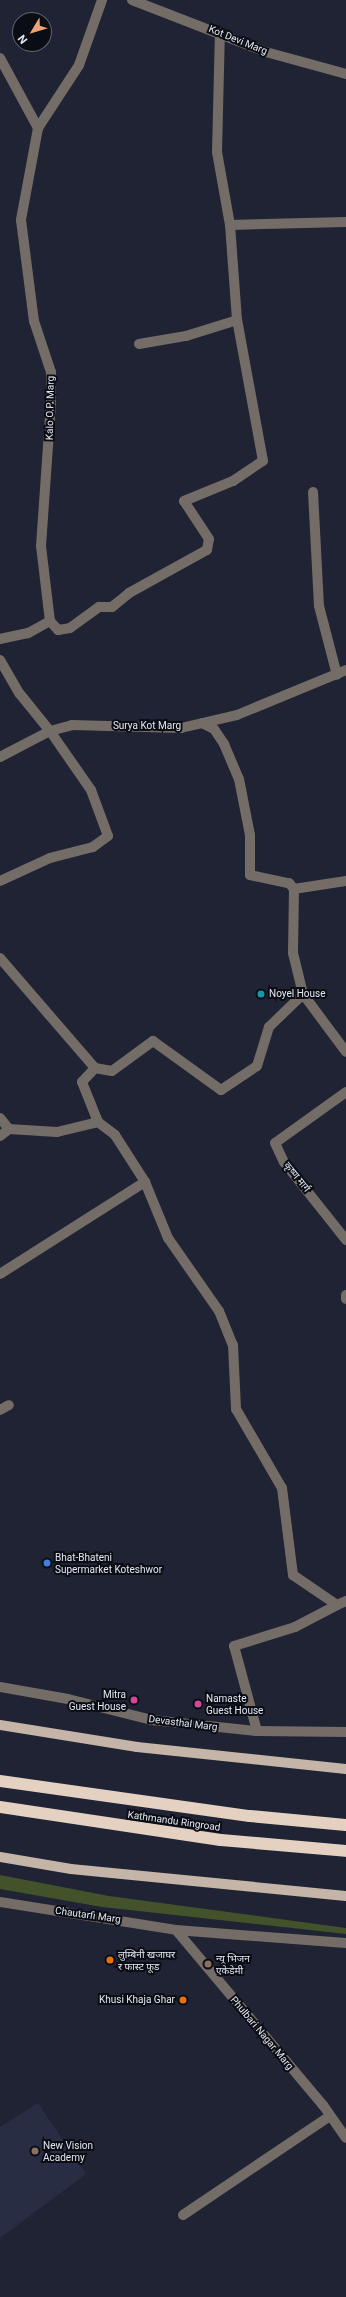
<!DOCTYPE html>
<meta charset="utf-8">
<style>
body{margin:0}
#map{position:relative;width:346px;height:2297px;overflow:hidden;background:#1f2333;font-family:Roboto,"Noto Sans Devanagari",sans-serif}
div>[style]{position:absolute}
.built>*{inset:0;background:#282d43}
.green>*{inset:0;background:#42522b}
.minor>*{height:10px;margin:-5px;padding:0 5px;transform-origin:5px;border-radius:5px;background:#746c66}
.major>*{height:10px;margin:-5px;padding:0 5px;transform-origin:5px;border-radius:5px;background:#c5b4a8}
.highway>*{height:12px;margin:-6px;padding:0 6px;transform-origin:6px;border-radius:6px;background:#e5d1c2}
.dots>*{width:11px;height:11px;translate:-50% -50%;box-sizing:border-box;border:2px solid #0b0d14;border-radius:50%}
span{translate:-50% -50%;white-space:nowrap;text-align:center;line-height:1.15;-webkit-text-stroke:4px #0b0d14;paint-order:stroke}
.street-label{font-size:10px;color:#e4e7f2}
.poi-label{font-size:10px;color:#e4e7f2}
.left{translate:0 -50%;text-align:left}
.right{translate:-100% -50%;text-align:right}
.north{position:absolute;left:12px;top:12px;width:40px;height:40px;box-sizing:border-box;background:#0b0d14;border:1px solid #62646d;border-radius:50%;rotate:232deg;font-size:11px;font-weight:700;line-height:16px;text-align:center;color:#e4e7f2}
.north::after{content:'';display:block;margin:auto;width:14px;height:18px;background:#efa376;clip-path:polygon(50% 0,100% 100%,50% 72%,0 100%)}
</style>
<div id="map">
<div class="built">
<i style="clip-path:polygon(38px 2103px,86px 2174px,0 2238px,0 2127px)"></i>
</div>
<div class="green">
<i style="clip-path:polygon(0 1875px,109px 1896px,346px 1928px,346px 1934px,102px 1907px,0 1889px)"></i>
</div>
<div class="minor">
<i style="left:132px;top:0;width:144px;rotate:21.2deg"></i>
<i style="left:266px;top:52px;width:83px;rotate:15.4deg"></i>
<i style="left:0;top:58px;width:80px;rotate:61.5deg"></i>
<i style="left:38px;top:128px;width:94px;rotate:100.5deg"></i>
<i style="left:21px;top:220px;width:102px;rotate:82.7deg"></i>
<i style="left:34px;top:321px;width:54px;rotate:71.6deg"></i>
<i style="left:51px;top:372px;width:31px;rotate:90deg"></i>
<i style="left:51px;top:403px;width:143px;rotate:94deg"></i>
<i style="left:41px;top:546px;width:76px;rotate:83.2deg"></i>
<i style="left:50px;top:621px;width:25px;rotate:151deg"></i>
<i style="left:28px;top:633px;width:29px;rotate:168deg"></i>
<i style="left:38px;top:128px;width:75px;rotate:-56.9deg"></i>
<i style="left:79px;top:65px;width:69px;rotate:-70.5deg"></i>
<i style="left:230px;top:225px;width:116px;rotate:-1.5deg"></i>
<i style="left:139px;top:344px;width:48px;rotate:-9.7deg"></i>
<i style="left:186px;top:336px;width:53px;rotate:-17.4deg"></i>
<i style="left:313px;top:492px;width:114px;rotate:87deg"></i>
<i style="left:319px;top:606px;width:71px;rotate:75.4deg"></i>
<i style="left:50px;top:621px;width:12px;rotate:48deg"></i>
<i style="left:58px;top:630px;width:12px;rotate:-9deg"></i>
<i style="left:70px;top:628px;width:36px;rotate:-36deg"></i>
<i style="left:99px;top:607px;width:13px"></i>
<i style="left:112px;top:607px;width:22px;rotate:-39deg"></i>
<i style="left:129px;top:593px;width:89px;rotate:-28.9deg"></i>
<i style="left:207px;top:550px;width:11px;rotate:-80deg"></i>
<i style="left:209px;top:539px;width:45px;rotate:-123.3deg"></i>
<i style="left:184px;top:501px;width:53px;rotate:-22.2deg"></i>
<i style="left:233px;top:481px;width:36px;rotate:-34deg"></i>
<i style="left:263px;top:461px;width:143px;rotate:-100.4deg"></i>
<i style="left:237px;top:320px;width:95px;rotate:-94.2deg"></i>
<i style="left:230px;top:225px;width:74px;rotate:-100.1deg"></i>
<i style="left:217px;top:152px;width:119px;rotate:-88.6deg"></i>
<i style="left:0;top:660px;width:39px;rotate:60deg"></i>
<i style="left:20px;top:694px;width:48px;rotate:51deg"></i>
<i style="left:50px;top:731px;width:23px;rotate:-15deg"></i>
<i style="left:72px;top:725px;width:109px;rotate:1.6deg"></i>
<i style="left:181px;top:728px;width:57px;rotate:-13.1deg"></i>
<i style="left:237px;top:715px;width:118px;rotate:-22.4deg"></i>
<i style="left:202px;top:723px;width:13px;rotate:27deg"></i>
<i style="left:214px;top:729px;width:18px;rotate:56deg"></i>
<i style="left:224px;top:744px;width:38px;rotate:67deg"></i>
<i style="left:239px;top:779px;width:57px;rotate:78.9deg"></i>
<i style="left:250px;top:835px;width:40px;rotate:90deg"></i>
<i style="left:250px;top:875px;width:40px;rotate:12deg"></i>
<i style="left:289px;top:883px;width:8px;rotate:50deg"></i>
<i style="left:0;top:757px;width:56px;rotate:-27.5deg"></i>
<i style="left:50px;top:731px;width:72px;rotate:55.2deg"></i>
<i style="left:91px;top:790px;width:49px;rotate:69.7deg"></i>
<i style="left:108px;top:836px;width:19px;rotate:144deg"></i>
<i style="left:93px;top:847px;width:44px;rotate:165.7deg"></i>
<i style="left:50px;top:858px;width:55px;rotate:155.3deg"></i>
<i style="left:346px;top:881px;width:53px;rotate:171.3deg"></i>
<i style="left:294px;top:889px;width:64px;rotate:90.9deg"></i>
<i style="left:293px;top:953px;width:42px;rotate:76.3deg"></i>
<i style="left:303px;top:994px;width:72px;rotate:53.4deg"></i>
<i style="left:0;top:958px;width:145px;rotate:49.2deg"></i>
<i style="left:95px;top:1068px;width:19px;rotate:133deg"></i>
<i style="left:82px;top:1082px;width:43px;rotate:68.2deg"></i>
<i style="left:98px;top:1122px;width:21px;rotate:37deg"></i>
<i style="left:115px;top:1135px;width:56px;rotate:57.4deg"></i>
<i style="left:145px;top:1182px;width:61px;rotate:67.7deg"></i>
<i style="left:168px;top:1238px;width:89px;rotate:55.1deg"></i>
<i style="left:219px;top:1311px;width:37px;rotate:68deg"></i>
<i style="left:233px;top:1345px;width:64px;rotate:87.3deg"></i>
<i style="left:236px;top:1409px;width:91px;rotate:59.8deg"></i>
<i style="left:282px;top:1488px;width:88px;rotate:82.8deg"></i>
<i style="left:293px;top:1575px;width:53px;rotate:34.3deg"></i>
<i style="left:337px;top:1605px;width:10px;rotate:-24deg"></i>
<i style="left:95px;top:1068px;width:17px;rotate:10deg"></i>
<i style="left:112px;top:1071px;width:51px;rotate:-36.2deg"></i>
<i style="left:153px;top:1041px;width:84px;rotate:35.8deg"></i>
<i style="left:221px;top:1090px;width:43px;rotate:-33.7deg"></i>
<i style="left:257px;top:1066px;width:41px;rotate:-72.9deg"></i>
<i style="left:269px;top:1027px;width:47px;rotate:-44.1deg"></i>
<i style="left:346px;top:1092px;width:87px;rotate:144.3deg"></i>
<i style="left:275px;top:1143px;width:21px;rotate:65deg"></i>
<i style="left:284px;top:1162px;width:100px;rotate:51.5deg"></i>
<i style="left:0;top:1118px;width:14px;rotate:51deg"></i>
<i style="left:9px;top:1129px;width:48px;rotate:3.6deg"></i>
<i style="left:57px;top:1132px;width:42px;rotate:-13.7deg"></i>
<i style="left:0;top:1136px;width:11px;rotate:-38deg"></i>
<i style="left:0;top:1274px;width:172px;rotate:-32.4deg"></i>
<i style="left:346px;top:1295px;width:4px;rotate:90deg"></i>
<i style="left:0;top:1410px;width:10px;rotate:-29deg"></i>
<i style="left:0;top:1687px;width:69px;rotate:10deg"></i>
<i style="left:68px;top:1699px;width:87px;rotate:14deg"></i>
<i style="left:152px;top:1720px;width:106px;rotate:6deg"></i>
<i style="left:257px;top:1731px;width:89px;rotate:0.6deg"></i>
<i style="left:257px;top:1731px;width:88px;rotate:-105.1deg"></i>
<i style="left:234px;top:1646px;width:64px;rotate:-17.3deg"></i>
<i style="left:295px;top:1627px;width:47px;rotate:-27.6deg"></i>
<i style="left:0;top:1902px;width:178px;rotate:9deg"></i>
<i style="left:176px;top:1930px;width:170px;rotate:4.4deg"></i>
<i style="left:176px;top:1930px;width:229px;rotate:50deg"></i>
<i style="left:323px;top:2105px;width:40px;rotate:55.1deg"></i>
<i style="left:183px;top:2215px;width:177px;rotate:-34deg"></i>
</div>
<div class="major">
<i style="left:0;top:1725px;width:139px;rotate:9.1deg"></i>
<i style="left:137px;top:1747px;width:210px;rotate:6deg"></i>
<i style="left:0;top:1857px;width:72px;rotate:9.6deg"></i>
<i style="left:71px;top:1869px;width:276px;rotate:5.6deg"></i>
</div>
<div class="highway">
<i style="left:0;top:1781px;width:252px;rotate:8deg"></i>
<i style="left:250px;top:1816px;width:96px;rotate:5.4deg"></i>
<i style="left:0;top:1807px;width:223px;rotate:8.5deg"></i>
<i style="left:221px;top:1840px;width:125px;rotate:5deg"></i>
</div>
<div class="dots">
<i style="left:261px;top:994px;background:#0f9aa8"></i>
<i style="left:47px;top:1563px;background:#3f7fe0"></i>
<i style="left:134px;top:1700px;background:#d1479c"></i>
<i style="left:198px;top:1704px;background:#d1479c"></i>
<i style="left:110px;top:1960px;background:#e8710a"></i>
<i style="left:208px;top:1964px;background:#8d6e63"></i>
<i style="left:183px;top:2000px;background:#e8710a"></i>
<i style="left:35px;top:2151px;background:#8d6e63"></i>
</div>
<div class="street-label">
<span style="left:238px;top:40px;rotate:22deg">Kot Devi Marg</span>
<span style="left:50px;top:408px;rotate:-89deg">Kalo O.P. Marg</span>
<span style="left:147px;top:726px">Surya Kot Marg</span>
<span style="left:297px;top:1177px;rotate:51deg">कृष्ण मार्ग</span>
<span style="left:183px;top:1723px;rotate:7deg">Devasthal Marg</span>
<span style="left:174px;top:1821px;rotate:8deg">Kathmandu Ringroad</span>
<span style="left:88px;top:1915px;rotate:8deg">Chautarfi Marg</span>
<span style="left:262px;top:2033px;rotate:50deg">Phulbari Nagar Marg</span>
</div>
<div class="poi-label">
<span class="left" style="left:269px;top:994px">Noyel House</span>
<span class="left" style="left:55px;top:1563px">Bhat-Bhateni<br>Supermarket Koteshwor</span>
<span class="right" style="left:126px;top:1700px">Mitra<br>Guest House</span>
<span class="left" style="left:206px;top:1704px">Namaste<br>Guest House</span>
<span class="left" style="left:118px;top:1960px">लुम्बिनी खजाघर<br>र फास्ट फूड</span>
<span class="left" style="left:216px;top:1964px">न्यू भिजन<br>एकेडेमी</span>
<span class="right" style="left:175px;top:2000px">Khusi Khaja Ghar</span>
<span class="left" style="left:43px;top:2151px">New Vision<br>Academy</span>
</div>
<div class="north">N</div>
</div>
